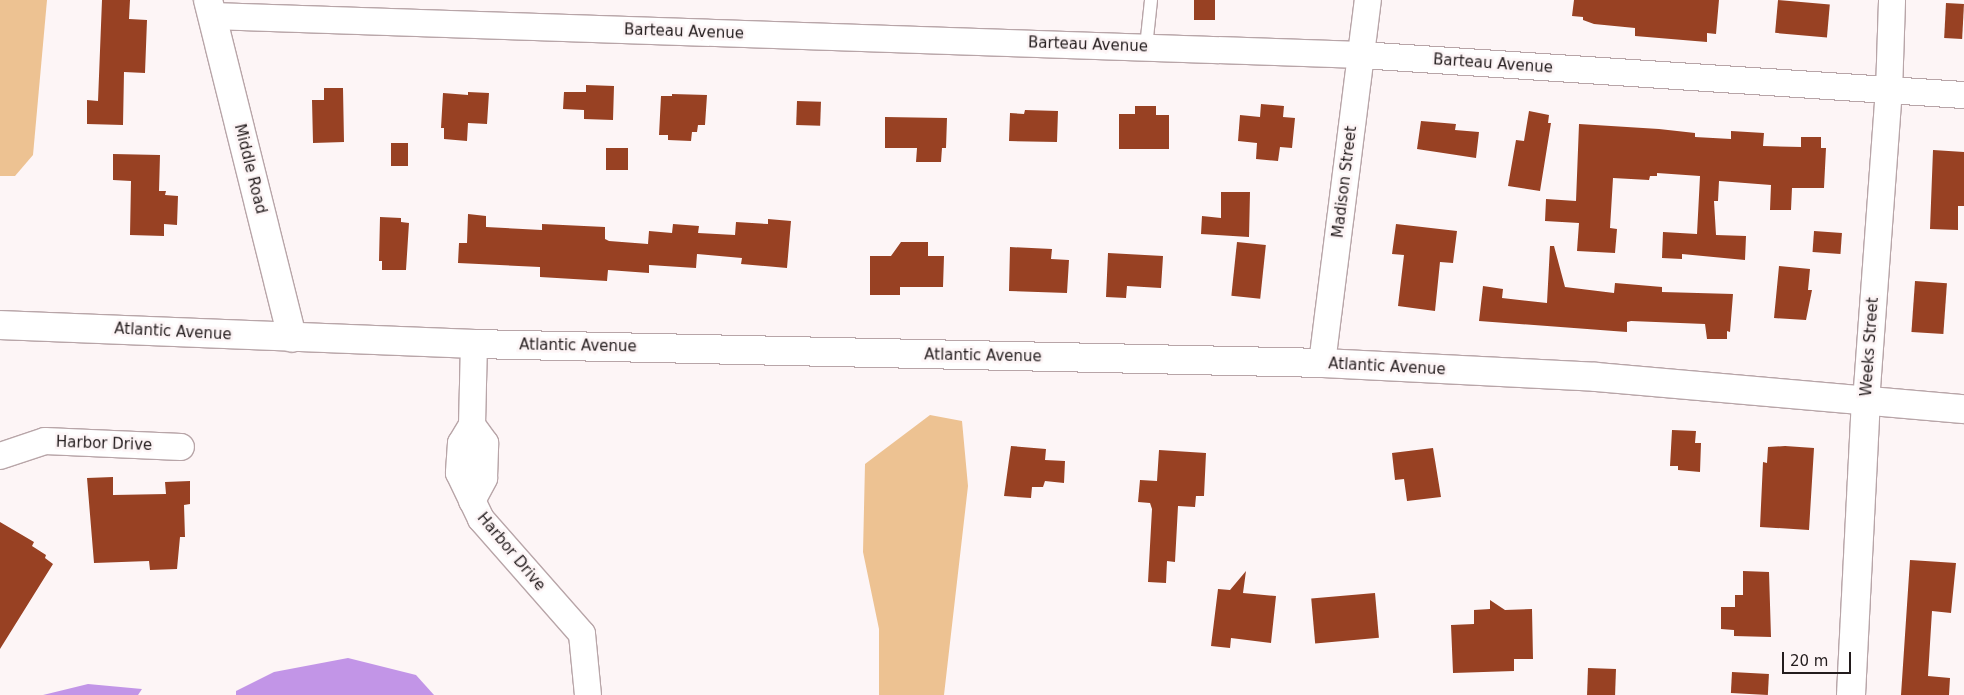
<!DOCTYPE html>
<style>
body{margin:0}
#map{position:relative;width:1964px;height:695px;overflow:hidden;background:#fdf5f6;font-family:"DejaVu Sans",sans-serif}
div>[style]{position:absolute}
.green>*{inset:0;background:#edc292}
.water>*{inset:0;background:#c295e7}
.building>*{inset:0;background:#984123;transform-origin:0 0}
.roads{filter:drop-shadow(1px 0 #b8a5a8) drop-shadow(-1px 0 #b8a5a8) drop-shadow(0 1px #b8a5a8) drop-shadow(0 -1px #b8a5a8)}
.lane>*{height:12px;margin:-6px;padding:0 6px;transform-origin:6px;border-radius:6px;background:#fff}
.street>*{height:26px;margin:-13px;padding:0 13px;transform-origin:13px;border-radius:13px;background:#fff}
.secondary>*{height:28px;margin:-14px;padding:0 14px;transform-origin:14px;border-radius:14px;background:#fff}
span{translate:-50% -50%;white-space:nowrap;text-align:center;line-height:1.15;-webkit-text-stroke:5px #fdf5f6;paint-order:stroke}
.street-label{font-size:15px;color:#231c1d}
.scale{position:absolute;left:1782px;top:652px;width:69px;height:22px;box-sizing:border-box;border:2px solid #231c1d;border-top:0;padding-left:6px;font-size:15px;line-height:18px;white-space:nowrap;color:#231c1d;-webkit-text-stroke:4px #fdf5f6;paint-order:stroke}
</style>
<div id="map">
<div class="green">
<i style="clip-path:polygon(0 0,47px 0,33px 155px,15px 176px,0 176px)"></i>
<i style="clip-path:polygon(930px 415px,962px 421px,968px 486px,944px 695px,879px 695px,879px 629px,863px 552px,865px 464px)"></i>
</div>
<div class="water">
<i style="clip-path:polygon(348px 658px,416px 675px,434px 695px,236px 695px,236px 691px,274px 672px)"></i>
<i style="clip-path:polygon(88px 684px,142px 689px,138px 695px,43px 695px)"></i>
</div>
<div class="building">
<i style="clip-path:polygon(102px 0,130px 0,129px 19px,147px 20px,145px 73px,124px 72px,123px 125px,87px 124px,87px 100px,98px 101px)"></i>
<i style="left:1194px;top:0;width:21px;height:20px"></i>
<i style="clip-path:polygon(1574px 0,1719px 0,1716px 34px,1707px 33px,1707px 42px,1635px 36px,1635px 28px,1594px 24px,1583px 20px,1583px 17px,1572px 16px)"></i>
<i style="left:1778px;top:0;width:52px;height:33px;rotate:5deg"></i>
<i style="left:1946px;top:3px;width:18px;height:35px;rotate:3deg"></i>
<i style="clip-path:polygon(586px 85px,614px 86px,613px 120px,584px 119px,584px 110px,563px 109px,564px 92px,586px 92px)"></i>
<i style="clip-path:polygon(324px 88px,343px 88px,344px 142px,313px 143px,312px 100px,324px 100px)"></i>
<i style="clip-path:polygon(468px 92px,489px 93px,487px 124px,468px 123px,467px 141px,444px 139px,444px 128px,441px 128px,443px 93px,468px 95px)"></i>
<i style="clip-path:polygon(672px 94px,707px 95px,705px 125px,698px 125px,697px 132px,692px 132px,691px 141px,668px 140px,668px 135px,659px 135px,661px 96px,672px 96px)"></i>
<i style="left:797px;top:101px;width:24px;height:24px;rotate:2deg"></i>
<i style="clip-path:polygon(1261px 104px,1284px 106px,1283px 117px,1295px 118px,1292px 148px,1280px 147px,1278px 161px,1256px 159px,1257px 143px,1238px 141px,1240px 115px,1260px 117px)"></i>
<i style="clip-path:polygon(1135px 106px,1156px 106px,1156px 115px,1169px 115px,1169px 149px,1119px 149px,1119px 114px,1135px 114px)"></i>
<i style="clip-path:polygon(1025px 110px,1058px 111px,1057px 142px,1009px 141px,1010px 113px,1024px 114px)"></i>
<i style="clip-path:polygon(1529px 111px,1549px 115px,1548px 123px,1551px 123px,1540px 191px,1508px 186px,1516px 140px,1524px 141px)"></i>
<i style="clip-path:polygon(885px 117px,947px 118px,946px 148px,942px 148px,941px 162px,916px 162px,917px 148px,885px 148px)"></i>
<i style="clip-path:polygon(1421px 121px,1456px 124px,1455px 130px,1479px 132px,1476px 158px,1417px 149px)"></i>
<i style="clip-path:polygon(1579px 124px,1659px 129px,1695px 133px,1695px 137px,1731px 139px,1731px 131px,1764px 133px,1763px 146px,1801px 147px,1801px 137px,1821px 137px,1821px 148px,1826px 148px,1824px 188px,1792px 188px,1791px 210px,1770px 210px,1771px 185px,1719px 181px,1718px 201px,1714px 201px,1716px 235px,1746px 236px,1745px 260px,1682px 254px,1682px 259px,1662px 258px,1663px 232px,1697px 234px,1700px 176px,1657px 173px,1657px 176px,1650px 176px,1649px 180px,1613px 178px,1610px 228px,1617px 229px,1615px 253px,1577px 251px,1579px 223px,1545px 221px,1546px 199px,1576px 201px)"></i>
<i style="left:391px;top:143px;width:17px;height:23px"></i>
<i style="left:606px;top:148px;width:22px;height:22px"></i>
<i style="clip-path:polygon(1933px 150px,1964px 152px,1964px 206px,1958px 206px,1958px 230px,1930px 229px)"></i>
<i style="clip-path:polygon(113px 154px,160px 155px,159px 191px,166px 191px,165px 195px,178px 196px,177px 225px,164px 224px,164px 236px,130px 235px,131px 181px,113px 180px)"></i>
<i style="clip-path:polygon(1221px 192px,1250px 192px,1249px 237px,1201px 234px,1202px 216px,1221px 218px)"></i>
<i style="clip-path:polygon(468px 214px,486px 216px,486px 227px,542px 230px,542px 224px,605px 227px,605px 239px,609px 241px,648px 244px,649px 231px,672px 233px,673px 224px,699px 226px,698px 233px,735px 235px,736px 222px,768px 224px,768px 219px,791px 221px,787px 268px,741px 264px,742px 258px,697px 254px,696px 268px,649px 265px,649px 273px,608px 270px,607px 281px,540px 277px,540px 267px,458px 263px,459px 243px,467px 243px)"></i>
<i style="clip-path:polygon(380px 217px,401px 218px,401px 222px,409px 223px,406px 270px,382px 270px,382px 261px,379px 261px)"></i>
<i style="clip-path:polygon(1396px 224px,1457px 231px,1453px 263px,1440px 262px,1435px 311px,1398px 306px,1404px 255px,1392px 254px)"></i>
<i style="left:1814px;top:231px;width:28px;height:21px;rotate:4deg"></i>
<i style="clip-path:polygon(901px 242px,928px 242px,928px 256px,944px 256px,943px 287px,900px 287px,900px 295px,870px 295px,870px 256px,891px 256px)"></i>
<i style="left:1237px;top:242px;width:29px;height:54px;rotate:6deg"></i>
<i style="clip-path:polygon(1550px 246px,1554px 246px,1565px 287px,1614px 293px,1615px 283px,1662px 287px,1662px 292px,1733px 294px,1730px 332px,1727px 331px,1727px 339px,1707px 339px,1705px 324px,1631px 321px,1627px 322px,1627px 332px,1479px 321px,1483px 286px,1503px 289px,1502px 298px,1547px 303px)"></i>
<i style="clip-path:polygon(1010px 247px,1052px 249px,1051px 259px,1069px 260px,1067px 293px,1009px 291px)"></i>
<i style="clip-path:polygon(1108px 253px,1163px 256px,1161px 288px,1127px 286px,1126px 298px,1106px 297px)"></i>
<i style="clip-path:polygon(1779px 266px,1810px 269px,1808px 290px,1812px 290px,1806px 320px,1774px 318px)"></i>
<i style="left:1915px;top:281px;width:32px;height:51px;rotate:4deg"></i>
<i style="clip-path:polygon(1672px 430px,1696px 431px,1695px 443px,1701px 443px,1700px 472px,1678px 470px,1678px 466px,1670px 466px)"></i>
<i style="clip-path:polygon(1011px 446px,1046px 449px,1045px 460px,1065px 461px,1064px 483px,1045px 481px,1043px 487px,1032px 487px,1031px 498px,1004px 496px)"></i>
<i style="clip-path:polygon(1785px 446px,1814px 448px,1809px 530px,1760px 527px,1763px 462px,1767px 463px,1768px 447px)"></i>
<i style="clip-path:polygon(1433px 448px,1441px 497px,1407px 501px,1404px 479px,1395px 480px,1392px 453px)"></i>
<i style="clip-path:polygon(1159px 450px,1206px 453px,1204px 496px,1196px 496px,1195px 507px,1178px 506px,1175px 562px,1167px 561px,1166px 583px,1148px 582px,1152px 509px,1150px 503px,1138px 502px,1140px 480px,1157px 481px)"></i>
<i style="clip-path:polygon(113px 477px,113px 495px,166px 494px,165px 482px,190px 481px,190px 504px,184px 505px,185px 537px,180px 537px,177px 569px,150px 570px,149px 561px,94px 563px,87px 478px)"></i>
<i style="clip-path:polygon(0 522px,34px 542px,32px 546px,46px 555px,45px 558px,53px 564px,0 649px)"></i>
<i style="clip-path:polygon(1910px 560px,1956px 563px,1951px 613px,1932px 611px,1928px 676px,1950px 678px,1949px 695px,1901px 695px)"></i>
<i style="clip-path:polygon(1246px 571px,1243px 593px,1276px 596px,1271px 643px,1231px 638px,1230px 648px,1211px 646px,1218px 589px,1230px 590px)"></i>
<i style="clip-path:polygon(1743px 571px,1769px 572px,1771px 637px,1734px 636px,1734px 630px,1721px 629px,1721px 607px,1735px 607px,1735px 595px,1743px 595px)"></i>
<i style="left:1375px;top:593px;width:45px;height:64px;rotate:85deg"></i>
<i style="clip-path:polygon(1490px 600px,1505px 610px,1532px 609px,1533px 659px,1514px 659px,1514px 671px,1453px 673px,1451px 625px,1474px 624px,1474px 610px,1490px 609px)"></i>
<i style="left:1588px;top:668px;width:28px;height:27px;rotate:2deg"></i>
<i style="left:1732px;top:672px;width:37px;height:21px;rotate:3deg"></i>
</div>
<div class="roads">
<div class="lane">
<i style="left:1146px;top:47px;width:47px;rotate:-83.9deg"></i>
</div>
<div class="street">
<i style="left:212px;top:16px;width:1150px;rotate:1.94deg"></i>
<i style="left:1361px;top:55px;width:604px;rotate:3.8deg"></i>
<i style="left:1322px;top:363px;width:366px;rotate:-82.8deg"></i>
<i style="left:1866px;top:402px;width:311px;rotate:-85.8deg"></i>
<i style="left:1889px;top:92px;width:92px;rotate:-88.1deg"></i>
<i style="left:472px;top:425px;width:21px;rotate:121deg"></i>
<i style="left:461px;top:443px;width:30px;rotate:94deg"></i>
<i style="left:459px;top:473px;width:51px;rotate:64.4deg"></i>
<i style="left:481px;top:519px;width:153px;rotate:48.7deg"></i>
<i style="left:582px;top:634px;width:61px;rotate:84.4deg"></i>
<i style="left:0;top:456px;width:47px;rotate:-18.4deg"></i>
<i style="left:45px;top:441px;width:136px;rotate:2.5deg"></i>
<i style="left:472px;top:501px;width:26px;rotate:-62deg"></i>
<i style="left:484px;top:478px;width:35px;rotate:-88deg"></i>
<i style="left:485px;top:443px;width:22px;rotate:-126deg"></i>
<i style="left:472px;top:425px;width:81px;rotate:-88.6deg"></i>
</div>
<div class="secondary">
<i style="left:208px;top:0;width:348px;rotate:76deg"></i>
<i style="left:0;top:325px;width:474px;rotate:2.3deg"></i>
<i style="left:474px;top:344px;width:848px;rotate:1.28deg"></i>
<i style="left:1322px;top:363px;width:274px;rotate:2.9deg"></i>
<i style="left:1596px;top:377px;width:369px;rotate:5deg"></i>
<i style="left:1851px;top:695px;width:293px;rotate:-87.1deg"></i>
</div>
</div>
<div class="street-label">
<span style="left:684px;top:32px;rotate:2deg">Barteau Avenue</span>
<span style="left:1088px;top:45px;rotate:2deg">Barteau Avenue</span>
<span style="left:1493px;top:64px;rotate:4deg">Barteau Avenue</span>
<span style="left:250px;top:169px;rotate:76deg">Middle Road</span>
<span style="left:1345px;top:182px;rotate:-83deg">Madison Street</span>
<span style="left:173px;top:332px;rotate:3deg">Atlantic Avenue</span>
<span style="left:578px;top:346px;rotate:1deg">Atlantic Avenue</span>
<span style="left:1870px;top:347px;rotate:-86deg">Weeks Street</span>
<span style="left:983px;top:356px;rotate:1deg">Atlantic Avenue</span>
<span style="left:1387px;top:367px;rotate:3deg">Atlantic Avenue</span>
<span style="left:104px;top:444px;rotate:2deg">Harbor Drive</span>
<span style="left:511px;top:552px;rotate:50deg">Harbor Drive</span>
</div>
<div class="scale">20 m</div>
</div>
